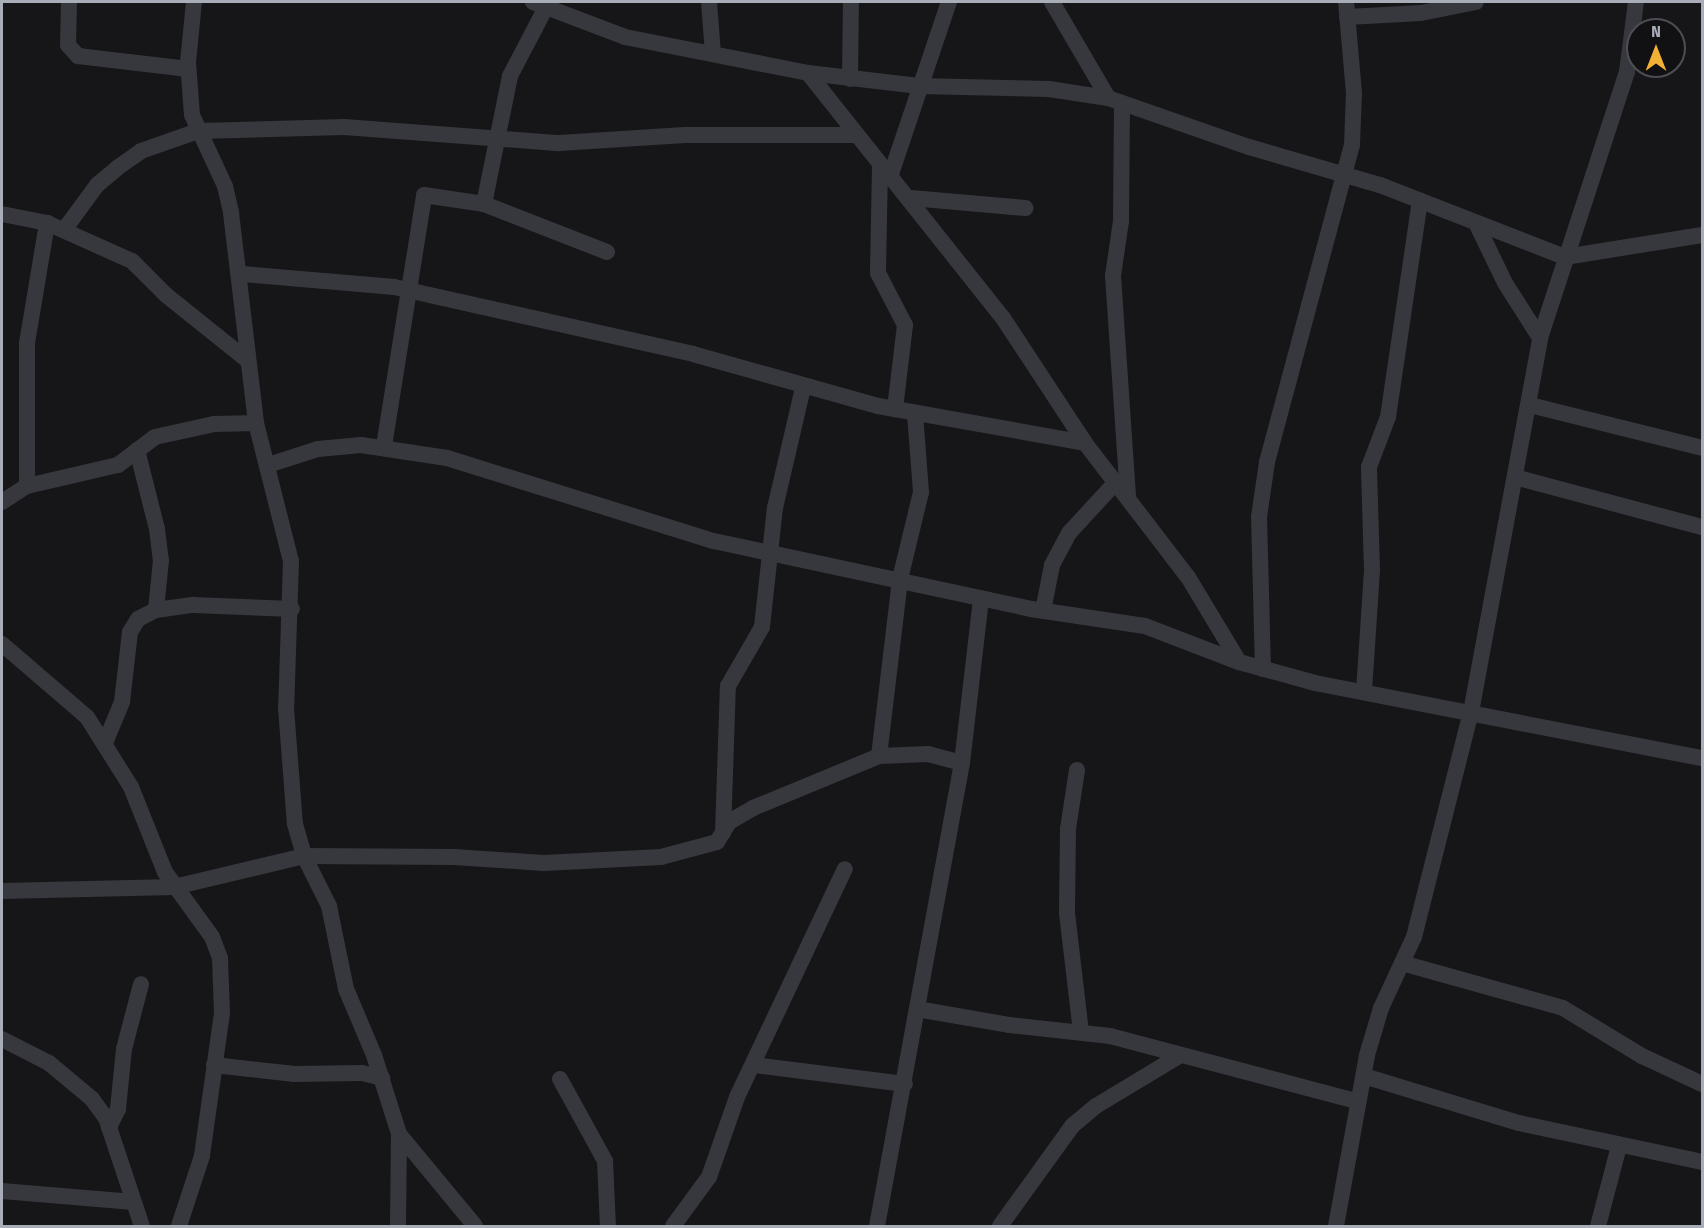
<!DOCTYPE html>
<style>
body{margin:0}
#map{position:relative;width:1704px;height:1228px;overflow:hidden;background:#161618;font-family:"Fira Sans Condensed",sans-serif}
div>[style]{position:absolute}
.minor>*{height:16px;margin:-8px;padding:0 8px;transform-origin:8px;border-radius:8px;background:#37383d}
span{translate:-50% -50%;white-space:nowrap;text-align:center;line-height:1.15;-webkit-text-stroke:6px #111113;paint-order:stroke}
.frame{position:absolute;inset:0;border:3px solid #a8adb8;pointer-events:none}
.north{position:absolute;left:1626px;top:18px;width:60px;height:60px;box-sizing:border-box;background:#111113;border:2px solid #4d4f55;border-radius:50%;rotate:0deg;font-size:16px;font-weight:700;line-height:24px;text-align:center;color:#a8adb8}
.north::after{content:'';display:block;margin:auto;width:21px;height:27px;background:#f2b134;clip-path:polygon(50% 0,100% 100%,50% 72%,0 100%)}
</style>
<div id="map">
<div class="minor">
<i style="left:69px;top:2px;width:43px;rotate:91.3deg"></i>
<i style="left:68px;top:45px;width:15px;rotate:48deg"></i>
<i style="left:78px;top:56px;width:111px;rotate:6.7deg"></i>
<i style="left:194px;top:2px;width:60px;rotate:95.7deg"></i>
<i style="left:188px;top:62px;width:53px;rotate:85.7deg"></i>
<i style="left:192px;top:115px;width:78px;rotate:65.1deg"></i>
<i style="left:225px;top:186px;width:28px;rotate:77deg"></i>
<i style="left:231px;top:213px;width:211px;rotate:83.2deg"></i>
<i style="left:256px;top:423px;width:142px;rotate:75.8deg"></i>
<i style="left:291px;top:561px;width:147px;rotate:91.9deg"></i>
<i style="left:286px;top:708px;width:116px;rotate:85.6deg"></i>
<i style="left:295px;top:824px;width:33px;rotate:74deg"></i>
<i style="left:304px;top:856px;width:56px;rotate:63.4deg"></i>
<i style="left:329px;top:906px;width:85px;rotate:78.4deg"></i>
<i style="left:346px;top:989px;width:72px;rotate:67deg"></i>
<i style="left:374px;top:1055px;width:83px;rotate:72.4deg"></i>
<i style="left:399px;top:1134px;width:119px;rotate:50.4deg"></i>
<i style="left:533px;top:2px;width:98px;rotate:20.8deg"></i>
<i style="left:625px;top:37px;width:187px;rotate:11.1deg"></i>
<i style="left:808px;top:73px;width:112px;rotate:6.7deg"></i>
<i style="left:919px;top:86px;width:130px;rotate:1.3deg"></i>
<i style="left:1049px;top:89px;width:60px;rotate:8.7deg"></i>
<i style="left:1108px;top:98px;width:149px;rotate:19.2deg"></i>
<i style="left:1249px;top:147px;width:136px;rotate:16.2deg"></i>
<i style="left:1380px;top:185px;width:199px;rotate:21.3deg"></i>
<i style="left:1565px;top:257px;width:139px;rotate:-9.1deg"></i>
<i style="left:709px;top:2px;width:52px;rotate:85.6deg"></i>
<i style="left:1052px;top:2px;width:111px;rotate:59.7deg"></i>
<i style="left:1347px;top:17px;width:74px;rotate:-3.1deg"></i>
<i style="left:1421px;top:13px;width:56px;rotate:-11.3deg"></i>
<i style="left:808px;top:73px;width:313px;rotate:51.5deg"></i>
<i style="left:1003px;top:318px;width:149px;rotate:56.7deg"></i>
<i style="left:1085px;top:443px;width:169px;rotate:52.5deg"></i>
<i style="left:1188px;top:577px;width:99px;rotate:59deg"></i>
<i style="left:850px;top:79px;width:77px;rotate:-89.3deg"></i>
<i style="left:1122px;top:105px;width:116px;rotate:90.5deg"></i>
<i style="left:1121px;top:221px;width:56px;rotate:98.3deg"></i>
<i style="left:1113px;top:276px;width:221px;rotate:86.1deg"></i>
<i style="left:880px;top:167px;width:106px;rotate:91.1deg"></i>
<i style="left:878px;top:273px;width:59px;rotate:62.6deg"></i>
<i style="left:905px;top:325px;width:85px;rotate:96.8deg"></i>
<i style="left:890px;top:177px;width:185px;rotate:-71.4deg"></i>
<i style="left:911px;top:198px;width:115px;rotate:5deg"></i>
<i style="left:484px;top:204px;width:131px;rotate:-78.5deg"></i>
<i style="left:510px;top:76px;width:78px;rotate:-62.4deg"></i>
<i style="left:2px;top:214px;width:46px;rotate:11.3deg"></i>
<i style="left:47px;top:223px;width:93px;rotate:24.1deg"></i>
<i style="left:132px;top:261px;width:48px;rotate:45deg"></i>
<i style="left:166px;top:295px;width:104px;rotate:38.7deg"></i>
<i style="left:1477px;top:225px;width:64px;rotate:64.2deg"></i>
<i style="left:1505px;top:283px;width:65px;rotate:57.5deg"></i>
<i style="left:64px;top:230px;width:56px;rotate:-53.7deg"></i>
<i style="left:97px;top:185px;width:26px;rotate:-40deg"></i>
<i style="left:117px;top:168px;width:29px;rotate:-35deg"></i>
<i style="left:141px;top:151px;width:60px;rotate:-19.3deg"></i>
<i style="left:198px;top:131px;width:146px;rotate:-1.6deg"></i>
<i style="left:344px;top:127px;width:216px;rotate:4.3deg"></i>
<i style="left:559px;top:143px;width:126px;rotate:-3.6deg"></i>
<i style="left:685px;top:135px;width:169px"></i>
<i style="left:242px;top:274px;width:153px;rotate:4.9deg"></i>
<i style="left:394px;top:287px;width:306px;rotate:12.6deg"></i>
<i style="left:693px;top:354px;width:192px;rotate:15.7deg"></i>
<i style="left:878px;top:406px;width:210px;rotate:10.1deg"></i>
<i style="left:1530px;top:405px;width:177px;rotate:14deg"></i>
<i style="left:384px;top:446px;width:254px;rotate:-80.9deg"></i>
<i style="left:424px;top:195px;width:61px;rotate:8.5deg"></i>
<i style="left:484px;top:204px;width:132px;rotate:21.3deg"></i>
<i style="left:137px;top:450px;width:81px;rotate:75.8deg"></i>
<i style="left:157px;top:529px;width:31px;rotate:83deg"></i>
<i style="left:161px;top:560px;width:50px;rotate:95.7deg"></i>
<i style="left:268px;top:465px;width:52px;rotate:-17.7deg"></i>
<i style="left:318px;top:449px;width:43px;rotate:-5.3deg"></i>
<i style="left:361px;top:445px;width:87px;rotate:8.6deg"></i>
<i style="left:447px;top:458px;width:280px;rotate:17.3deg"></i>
<i style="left:714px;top:541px;width:324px;rotate:12.1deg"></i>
<i style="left:1031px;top:609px;width:115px;rotate:8.5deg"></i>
<i style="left:1145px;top:626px;width:101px;rotate:21deg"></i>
<i style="left:1239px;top:662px;width:79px;rotate:15.4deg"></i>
<i style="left:1315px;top:683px;width:394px;rotate:11deg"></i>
<i style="left:1515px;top:477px;width:194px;rotate:15deg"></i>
<i style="left:27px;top:486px;width:143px;rotate:-90deg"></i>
<i style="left:27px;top:343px;width:122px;rotate:-80.5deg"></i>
<i style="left:2px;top:502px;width:30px;rotate:-33deg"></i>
<i style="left:27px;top:486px;width:93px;rotate:-13deg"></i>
<i style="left:118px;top:465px;width:46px;rotate:-37.1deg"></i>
<i style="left:155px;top:437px;width:60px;rotate:-12.4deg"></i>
<i style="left:214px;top:424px;width:42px;rotate:-1.4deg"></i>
<i style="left:1043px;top:611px;width:47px;rotate:-78.9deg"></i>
<i style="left:1052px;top:565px;width:36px;rotate:-62deg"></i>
<i style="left:1069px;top:533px;width:69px;rotate:-47.3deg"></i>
<i style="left:2px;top:644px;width:112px;rotate:40.7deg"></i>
<i style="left:87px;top:717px;width:83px;rotate:57.8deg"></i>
<i style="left:131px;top:787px;width:92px;rotate:68.2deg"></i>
<i style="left:165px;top:872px;width:80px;rotate:54.1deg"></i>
<i style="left:212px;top:937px;width:22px;rotate:69deg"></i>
<i style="left:220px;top:958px;width:55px;rotate:87.9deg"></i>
<i style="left:222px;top:1013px;width:144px;rotate:98deg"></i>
<i style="left:202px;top:1156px;width:74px;rotate:108.2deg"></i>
<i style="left:1263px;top:669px;width:152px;rotate:-91.5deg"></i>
<i style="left:1259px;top:517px;width:56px;rotate:-81.7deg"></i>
<i style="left:1267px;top:462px;width:328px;rotate:-75deg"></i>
<i style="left:1352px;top:145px;width:52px;rotate:-87.8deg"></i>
<i style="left:1354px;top:93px;width:91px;rotate:-95deg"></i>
<i style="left:1364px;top:691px;width:121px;rotate:-86.2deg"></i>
<i style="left:1372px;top:570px;width:103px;rotate:-91.7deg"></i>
<i style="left:1369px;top:467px;width:53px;rotate:-69.2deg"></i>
<i style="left:1388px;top:417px;width:219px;rotate:-81.6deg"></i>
<i style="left:105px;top:743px;width:44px;rotate:-67.5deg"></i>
<i style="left:122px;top:702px;width:70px;rotate:-83.5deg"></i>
<i style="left:130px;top:632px;width:15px;rotate:-58deg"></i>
<i style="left:138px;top:619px;width:20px;rotate:-27deg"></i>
<i style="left:156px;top:610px;width:37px;rotate:-8deg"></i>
<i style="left:193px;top:605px;width:99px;rotate:2.3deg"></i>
<i style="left:879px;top:756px;width:178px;rotate:-83.2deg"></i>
<i style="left:900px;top:579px;width:89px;rotate:-76.4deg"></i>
<i style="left:921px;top:492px;width:78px;rotate:-94.4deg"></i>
<i style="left:1077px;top:770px;width:60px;rotate:98.7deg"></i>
<i style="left:1068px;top:829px;width:84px;rotate:90.7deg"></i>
<i style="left:1067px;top:913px;width:120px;rotate:83.3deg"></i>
<i style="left:723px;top:833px;width:147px;rotate:-88.1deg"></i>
<i style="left:728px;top:686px;width:68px;rotate:-60deg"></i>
<i style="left:762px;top:627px;width:120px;rotate:-83.8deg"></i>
<i style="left:775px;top:508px;width:123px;rotate:-76.9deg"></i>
<i style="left:2px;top:891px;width:172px;rotate:-1.3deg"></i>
<i style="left:174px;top:887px;width:134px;rotate:-13.4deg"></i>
<i style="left:304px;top:856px;width:150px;rotate:0.4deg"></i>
<i style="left:454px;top:857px;width:90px;rotate:3.8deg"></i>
<i style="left:544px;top:863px;width:117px;rotate:-2.9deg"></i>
<i style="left:661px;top:857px;width:58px;rotate:-15deg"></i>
<i style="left:717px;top:842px;width:23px;rotate:-59deg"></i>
<i style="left:729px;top:822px;width:28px;rotate:-30deg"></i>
<i style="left:753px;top:808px;width:136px;rotate:-22.4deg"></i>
<i style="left:879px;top:756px;width:49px;rotate:-2.3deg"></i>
<i style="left:928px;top:754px;width:35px;rotate:15deg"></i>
<i style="left:1402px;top:963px;width:167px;rotate:15.6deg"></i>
<i style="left:1563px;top:1008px;width:92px;rotate:31.3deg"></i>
<i style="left:1642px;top:1056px;width:66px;rotate:25deg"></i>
<i style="left:917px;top:1009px;width:93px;rotate:9.9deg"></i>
<i style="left:1009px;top:1025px;width:102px;rotate:6.2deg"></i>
<i style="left:1110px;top:1036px;width:254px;rotate:14.8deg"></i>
<i style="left:2px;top:1039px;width:53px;rotate:27.1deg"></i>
<i style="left:49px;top:1063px;width:56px;rotate:39.9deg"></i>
<i style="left:92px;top:1099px;width:24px;rotate:54deg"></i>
<i style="left:106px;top:1118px;width:114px;rotate:71.6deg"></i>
<i style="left:214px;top:1065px;width:81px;rotate:6.4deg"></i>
<i style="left:294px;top:1074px;width:68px;rotate:-0.8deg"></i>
<i style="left:362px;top:1073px;width:21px;rotate:14deg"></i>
<i style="left:754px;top:1065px;width:152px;rotate:7.2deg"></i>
<i style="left:1364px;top:1076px;width:162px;rotate:16.9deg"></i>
<i style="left:1519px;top:1123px;width:187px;rotate:12deg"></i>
<i style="left:560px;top:1079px;width:94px;rotate:61.2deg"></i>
<i style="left:605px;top:1161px;width:65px;rotate:87.4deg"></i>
<i style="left:109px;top:1127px;width:20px;rotate:-63deg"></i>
<i style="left:118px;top:1109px;width:60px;rotate:-84.3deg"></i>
<i style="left:124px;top:1049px;width:67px;rotate:-75.3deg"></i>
<i style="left:2px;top:1191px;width:132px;rotate:4.8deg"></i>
<i style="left:398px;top:1226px;width:92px;rotate:-89.4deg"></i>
<i style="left:673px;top:1226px;width:61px;rotate:-53.7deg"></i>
<i style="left:709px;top:1177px;width:85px;rotate:-70.7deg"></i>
<i style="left:737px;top:1097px;width:252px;rotate:-64.7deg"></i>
<i style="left:877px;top:1226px;width:471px;rotate:-79.6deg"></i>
<i style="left:962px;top:763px;width:166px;rotate:-83.4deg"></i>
<i style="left:1000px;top:1226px;width:123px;rotate:-54.2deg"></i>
<i style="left:1072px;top:1126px;width:31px;rotate:-40deg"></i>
<i style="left:1096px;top:1106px;width:97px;rotate:-31.1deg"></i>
<i style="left:1336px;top:1226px;width:174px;rotate:-79.7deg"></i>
<i style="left:1367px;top:1055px;width:49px;rotate:-73.4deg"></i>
<i style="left:1381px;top:1008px;width:78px;rotate:-65.1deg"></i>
<i style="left:1414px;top:937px;width:232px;rotate:-75.8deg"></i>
<i style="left:1471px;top:712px;width:380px;rotate:-79.5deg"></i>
<i style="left:1540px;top:338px;width:280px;rotate:-71.9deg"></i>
<i style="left:1627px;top:72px;width:71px;rotate:-82.7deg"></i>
<i style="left:1598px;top:1226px;width:83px;rotate:-75.3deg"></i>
</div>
<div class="frame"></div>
<div class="north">N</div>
</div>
